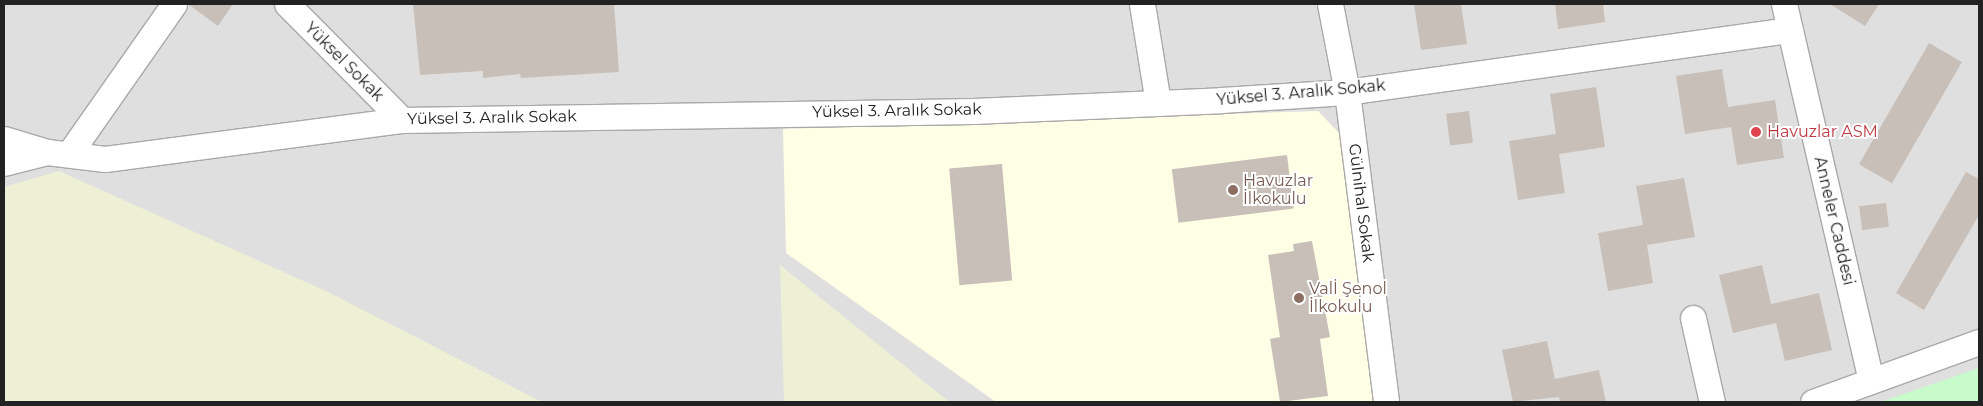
<!DOCTYPE html>
<meta charset="utf-8">
<style>
body{margin:0}
#map{position:relative;width:1983px;height:406px;overflow:hidden;background:#f2efe9;font-family:Montserrat,sans-serif}
div>[style]{position:absolute}
.residential>*{inset:0;background:#e0dfdf;transform-origin:0 0}
.education>*{inset:0;background:#ffffe5}
.farmland>*{inset:0;background:#eef0d5}
.park>*{inset:0;background:#c8facc}
.building>*{inset:0;background:#c7bfb8;transform-origin:0 0}
.roads{filter:drop-shadow(1px 0 #a9a9a9) drop-shadow(-1px 0 #a9a9a9) drop-shadow(0 1px #a9a9a9) drop-shadow(0 -1px #a9a9a9)}
.minor>*{height:25px;margin:-12.5px;padding:0 12.5px;transform-origin:12.5px;border-radius:12.5px;background:#fff}
.dots>*{width:14px;height:14px;translate:-50% -50%;box-sizing:border-box;border:2px solid #fff;border-radius:50%}
span{translate:-50% -50%;white-space:nowrap;text-align:center;line-height:1.15;-webkit-text-stroke:4px #fff;paint-order:stroke}
.street-label{font-size:16px;color:#222}
.health-label{font-size:16px;color:#be3a42}
.left{translate:0 -50%;text-align:left}
.education-label{font-size:16px;color:#785e54}
.frame{position:absolute;inset:0;border:5px solid #222;pointer-events:none}
</style>
<div id="map">
<div class="residential">
<i style="left:4px;top:4px;width:1975px;height:398px"></i>
</div>
<div class="education">
<i style="clip-path:polygon(1318px 111px,1341px 135px,1379px 402px,996px 402px,786px 253px,783px 129px)"></i>
</div>
<div class="farmland">
<i style="clip-path:polygon(59px 171px,328px 292px,542px 402px,4px 402px,4px 187px)"></i>
<i style="clip-path:polygon(780px 265px,948px 401px,949px 402px,784px 402px)"></i>
</div>
<div class="park">
<i style="clip-path:polygon(1979px 368px,1979px 402px,1880px 402px)"></i>
</div>
<div class="building">
<i style="clip-path:polygon(188px 4px,233px 4px,218px 26px)"></i>
<i style="clip-path:polygon(413px 4px,614px 4px,619px 72px,521px 78px,520px 74px,483px 78px,483px 71px,420px 75px)"></i>
<i style="clip-path:polygon(1414px 4px,1461px 4px,1467px 44px,1421px 50px)"></i>
<i style="clip-path:polygon(1555px 4px,1603px 4px,1605px 22px,1558px 29px)"></i>
<i style="clip-path:polygon(1830px 4px,1879px 4px,1865px 26px)"></i>
<i style="left:1929px;top:43px;width:38px;height:140px;rotate:30deg"></i>
<i style="clip-path:polygon(1722px 69px,1728px 107px,1775px 100px,1784px 158px,1737px 165px,1731px 127px,1685px 134px,1676px 76px)"></i>
<i style="clip-path:polygon(1596px 87px,1605px 147px,1559px 154px,1565px 193px,1518px 200px,1509px 141px,1556px 134px,1550px 94px)"></i>
<i style="left:1469px;top:111px;width:32px;height:23px;rotate:83deg"></i>
<i style="left:1287px;top:155px;width:54px;height:116px;rotate:83deg"></i>
<i style="left:1002px;top:164px;width:117px;height:53px;rotate:85deg"></i>
<i style="clip-path:polygon(1966px 172px,1979px 179px,1979px 215px,1924px 310px,1896px 293px)"></i>
<i style="clip-path:polygon(1684px 178px,1695px 237px,1647px 245px,1653px 283px,1608px 291px,1598px 233px,1643px 225px,1636px 186px)"></i>
<i style="left:1886px;top:203px;width:24px;height:27px;rotate:83deg"></i>
<i style="clip-path:polygon(1312px 241px,1330px 337px,1320px 339px,1328px 396px,1280px 402px,1270px 339px,1280px 337px,1268px 255px,1294px 251px,1293px 244px)"></i>
<i style="clip-path:polygon(1762px 265px,1771px 304px,1819px 293px,1832px 350px,1785px 361px,1776px 323px,1733px 333px,1719px 275px)"></i>
<i style="clip-path:polygon(1547px 341px,1555px 379px,1599px 370px,1606px 402px,1560px 402px,1559px 397px,1513px 402px,1502px 350px)"></i>
</div>
<div class="roads">
<div class="minor">
<i style="left:287px;top:4px;width:163px;rotate:45.2deg"></i>
<i style="left:1142px;top:4px;width:100px;rotate:80.8deg"></i>
<i style="left:1330px;top:4px;width:90px;rotate:79.1deg"></i>
<i style="left:1347px;top:92px;width:312px;rotate:82.8deg"></i>
<i style="left:1784px;top:4px;width:386px;rotate:77deg"></i>
<i style="left:4px;top:139px;width:45px;rotate:16.8deg"></i>
<i style="left:47px;top:152px;width:58px;rotate:6.9deg"></i>
<i style="left:105px;top:159px;width:300px;rotate:-7.5deg"></i>
<i style="left:402px;top:120px;width:571px;rotate:-0.9deg"></i>
<i style="left:973px;top:111px;width:248px;rotate:-2.5deg"></i>
<i style="left:1221px;top:100px;width:126px;rotate:-3.6deg"></i>
<i style="left:1347px;top:92px;width:447px;rotate:-8deg"></i>
<i style="left:69px;top:154px;width:183px;rotate:-55deg"></i>
<i style="left:4px;top:163px;width:44px;rotate:-14.3deg"></i>
<i style="left:1693px;top:318px;width:86px;rotate:77.3deg"></i>
<i style="left:1813px;top:402px;width:177px;rotate:-19.9deg"></i>
</div>
</div>
<div class="dots">
<i style="left:1756px;top:132px;background:#e0444e"></i>
<i style="left:1233px;top:190px;background:#8d6e63"></i>
<i style="left:1299px;top:298px;background:#8d6e63"></i>
</div>
<div class="street-label">
<span style="left:344px;top:62px;rotate:45deg">Yüksel Sokak</span>
<span style="left:1301px;top:93px;rotate:-5deg">Yüksel 3. Aralık Sokak</span>
<span style="left:897px;top:111px;rotate:-1deg">Yüksel 3. Aralık Sokak</span>
<span style="left:492px;top:118px;rotate:-1deg">Yüksel 3. Aralık Sokak</span>
<span style="left:1361px;top:203px;rotate:83deg">Gülnihal Sokak</span>
<span style="left:1834px;top:221px;rotate:77deg">Anneler Caddesi</span>
</div>
<div class="health-label">
<span class="left" style="left:1767px;top:132px">Havuzlar ASM</span>
</div>
<div class="education-label">
<span class="left" style="left:1243px;top:190px">Havuzlar<br>İlkokulu</span>
<span class="left" style="left:1309px;top:298px">Valİ Şenol<br>İlkokulu</span>
</div>
<div class="frame"></div>
</div>
